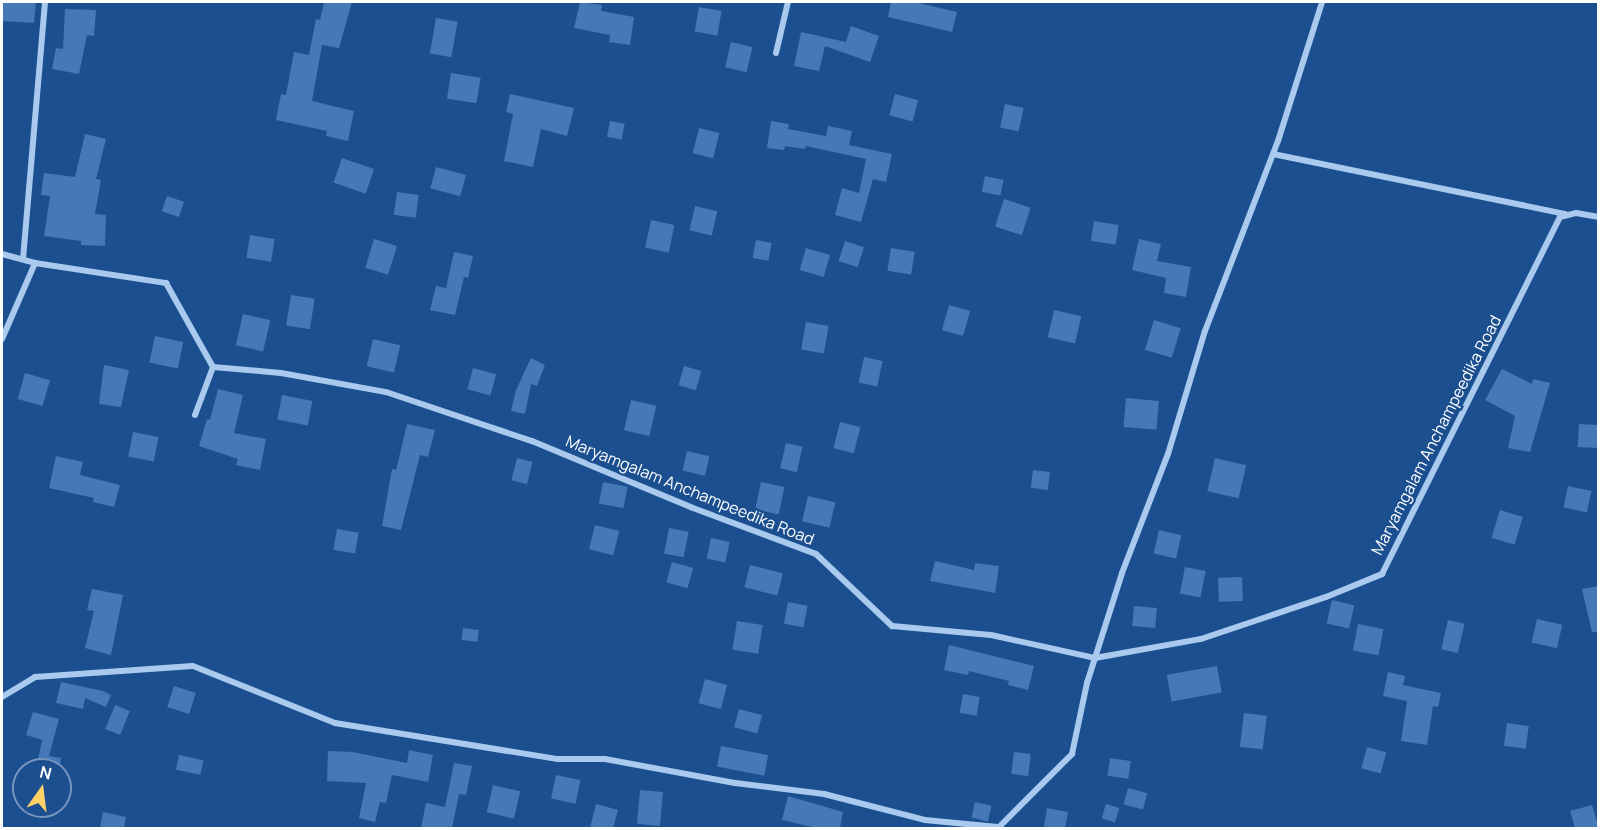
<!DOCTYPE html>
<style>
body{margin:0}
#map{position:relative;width:1600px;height:830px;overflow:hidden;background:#1b4f8f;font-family:Manrope,sans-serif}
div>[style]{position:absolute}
.building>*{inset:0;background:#4478b7;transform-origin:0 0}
.street>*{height:6px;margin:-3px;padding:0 3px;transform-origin:3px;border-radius:3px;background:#a9c9ee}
span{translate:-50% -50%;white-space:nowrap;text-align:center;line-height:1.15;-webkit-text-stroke:4.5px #1b4f8f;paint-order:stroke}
.street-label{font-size:16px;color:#fff}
.frame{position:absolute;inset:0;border:3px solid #fff;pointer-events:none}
.north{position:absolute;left:12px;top:758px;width:60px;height:60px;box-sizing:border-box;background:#1b4f8f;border:2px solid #7695bc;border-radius:50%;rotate:14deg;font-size:16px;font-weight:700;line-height:24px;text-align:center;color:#fff}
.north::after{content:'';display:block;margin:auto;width:21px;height:27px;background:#ffd166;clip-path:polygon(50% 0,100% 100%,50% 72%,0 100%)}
</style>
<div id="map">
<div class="building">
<i style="clip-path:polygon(2px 2px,36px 2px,34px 23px,2px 21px)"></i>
<i style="clip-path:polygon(324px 2px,352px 2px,339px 48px,322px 45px,312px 101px,354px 111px,348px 141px,326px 136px,327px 131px,276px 120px,281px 94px,286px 95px,294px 52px,309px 55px,316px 19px,320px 20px)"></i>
<i style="clip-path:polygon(580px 2px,602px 5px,601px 11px,634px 17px,630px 45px,609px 42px,610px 35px,574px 28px)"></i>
<i style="clip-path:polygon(891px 2px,914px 2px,957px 12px,952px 32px,888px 17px)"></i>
<i style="left:699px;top:7px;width:23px;height:25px;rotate:10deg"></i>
<i style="clip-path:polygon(65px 9px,96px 10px,94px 36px,87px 35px,79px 74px,52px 69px,56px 48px,63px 49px)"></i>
<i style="left:436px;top:18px;width:22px;height:36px;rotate:10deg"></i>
<i style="clip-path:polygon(851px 26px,879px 36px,870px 62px,825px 46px,819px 71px,794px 66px,801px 32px,846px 42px)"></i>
<i style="left:731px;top:42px;width:22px;height:26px;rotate:13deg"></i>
<i style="left:451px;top:73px;width:30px;height:26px;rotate:9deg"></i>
<i style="clip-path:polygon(510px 94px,574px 108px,567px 136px,541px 129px,533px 167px,504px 161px,513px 114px,506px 112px)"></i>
<i style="left:895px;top:94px;width:24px;height:22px;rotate:15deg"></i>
<i style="left:1005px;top:104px;width:19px;height:24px;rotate:12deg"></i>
<i style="left:610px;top:121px;width:15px;height:16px;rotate:11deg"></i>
<i style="clip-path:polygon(771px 121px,789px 124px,788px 129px,826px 136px,828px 126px,852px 131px,849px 145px,892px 154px,886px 182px,873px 179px,861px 222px,835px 215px,842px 188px,859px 193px,866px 159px,806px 146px,805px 149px,785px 146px,784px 150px,767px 148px)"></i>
<i style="left:699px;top:128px;width:21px;height:26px;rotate:14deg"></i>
<i style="clip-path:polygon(85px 134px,106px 139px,96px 179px,101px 180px,95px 214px,106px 215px,105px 246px,81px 245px,81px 241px,44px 236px,50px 196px,41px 195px,44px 173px,75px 177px)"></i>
<i style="left:342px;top:158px;width:34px;height:26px;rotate:19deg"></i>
<i style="left:436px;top:167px;width:31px;height:22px;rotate:15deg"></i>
<i style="left:985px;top:176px;width:19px;height:16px;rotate:12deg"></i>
<i style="left:397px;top:192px;width:22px;height:23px;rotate:8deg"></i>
<i style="left:167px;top:196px;width:18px;height:16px;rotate:19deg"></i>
<i style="left:1004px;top:199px;width:28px;height:29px;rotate:18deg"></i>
<i style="left:695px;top:206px;width:23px;height:25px;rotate:13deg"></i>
<i style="left:651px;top:220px;width:24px;height:28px;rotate:12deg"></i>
<i style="left:1094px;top:221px;width:25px;height:20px;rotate:9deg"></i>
<i style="left:250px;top:235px;width:25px;height:23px;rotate:9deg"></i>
<i style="left:374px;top:239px;width:24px;height:30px;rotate:17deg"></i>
<i style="clip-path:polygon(1139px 239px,1161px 244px,1157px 261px,1191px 267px,1186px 297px,1164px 293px,1166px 278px,1132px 270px)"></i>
<i style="left:756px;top:240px;width:16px;height:18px;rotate:11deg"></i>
<i style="left:845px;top:241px;width:20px;height:21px;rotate:18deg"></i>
<i style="left:806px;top:248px;width:25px;height:23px;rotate:16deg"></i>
<i style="left:891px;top:248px;width:24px;height:23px;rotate:9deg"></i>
<i style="clip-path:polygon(454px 252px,473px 256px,468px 278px,464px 277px,455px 315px,430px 310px,436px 286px,446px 288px)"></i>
<i style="left:291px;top:295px;width:24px;height:31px;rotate:9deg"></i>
<i style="left:949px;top:305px;width:22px;height:26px;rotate:16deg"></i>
<i style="left:1054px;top:310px;width:28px;height:28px;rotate:13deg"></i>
<i style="left:243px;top:314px;width:28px;height:32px;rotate:13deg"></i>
<i style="left:1154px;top:320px;width:28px;height:31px;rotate:17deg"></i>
<i style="left:806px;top:322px;width:23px;height:28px;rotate:10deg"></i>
<i style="left:155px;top:336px;width:29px;height:27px;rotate:12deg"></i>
<i style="left:373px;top:339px;width:28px;height:28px;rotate:13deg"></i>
<i style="left:864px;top:357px;width:19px;height:26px;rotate:12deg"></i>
<i style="clip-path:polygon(531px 358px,545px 365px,537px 386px,531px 384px,525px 414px,511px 411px,516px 390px)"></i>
<i style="clip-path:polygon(104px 365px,129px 370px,121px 407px,99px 404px)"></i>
<i style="left:684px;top:366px;width:18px;height:20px;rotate:16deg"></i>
<i style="left:473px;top:368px;width:24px;height:22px;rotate:15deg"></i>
<i style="clip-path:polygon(1502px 369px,1532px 384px,1533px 379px,1550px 383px,1530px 452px,1508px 448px,1515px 416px,1485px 400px)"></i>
<i style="left:25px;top:373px;width:26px;height:27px;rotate:16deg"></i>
<i style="clip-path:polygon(218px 389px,243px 395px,234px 433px,266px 439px,260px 470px,236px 465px,238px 459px,199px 446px,207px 419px,210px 420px)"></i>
<i style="left:282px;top:395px;width:31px;height:25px;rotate:11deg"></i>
<i style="left:1126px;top:398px;width:33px;height:29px;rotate:5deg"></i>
<i style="left:631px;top:400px;width:26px;height:31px;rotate:13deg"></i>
<i style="left:840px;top:422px;width:21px;height:27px;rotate:14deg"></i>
<i style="clip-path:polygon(407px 424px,435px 430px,428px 457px,420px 455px,401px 530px,382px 526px,392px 469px,396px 470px)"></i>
<i style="left:1579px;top:424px;width:19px;height:23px;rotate:3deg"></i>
<i style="left:133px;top:432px;width:26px;height:25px;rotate:11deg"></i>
<i style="left:786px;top:443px;width:17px;height:26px;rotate:13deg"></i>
<i style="left:687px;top:451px;width:23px;height:20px;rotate:13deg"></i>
<i style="clip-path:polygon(56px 456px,83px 462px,80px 475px,120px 485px,114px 507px,93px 502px,94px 498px,49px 488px)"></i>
<i style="left:517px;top:458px;width:16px;height:23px;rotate:14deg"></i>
<i style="left:1215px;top:458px;width:32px;height:34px;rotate:13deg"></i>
<i style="left:1033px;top:470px;width:17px;height:18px;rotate:7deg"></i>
<i style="left:603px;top:482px;width:25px;height:22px;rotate:11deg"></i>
<i style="left:761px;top:482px;width:24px;height:28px;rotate:12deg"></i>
<i style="left:1568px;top:486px;width:24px;height:22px;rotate:12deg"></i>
<i style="left:808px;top:496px;width:28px;height:26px;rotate:13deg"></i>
<i style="left:1500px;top:510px;width:24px;height:29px;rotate:17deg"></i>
<i style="left:595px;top:525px;width:25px;height:25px;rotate:14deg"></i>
<i style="left:669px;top:528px;width:20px;height:26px;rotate:11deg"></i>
<i style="left:337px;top:529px;width:22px;height:21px;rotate:10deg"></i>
<i style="left:1159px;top:530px;width:23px;height:24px;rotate:13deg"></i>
<i style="left:711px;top:538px;width:19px;height:21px;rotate:12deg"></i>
<i style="clip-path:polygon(935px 561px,974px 570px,975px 563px,999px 566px,995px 593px,930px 581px)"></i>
<i style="left:672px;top:562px;width:22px;height:21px;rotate:16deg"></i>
<i style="left:750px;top:565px;width:34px;height:23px;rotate:14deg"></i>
<i style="left:1185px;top:567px;width:21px;height:27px;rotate:11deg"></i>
<i style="left:1242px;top:577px;width:24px;height:24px;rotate:88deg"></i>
<i style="clip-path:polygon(1599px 586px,1599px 632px,1592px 632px,1582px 589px)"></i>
<i style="clip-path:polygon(92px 589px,123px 595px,111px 655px,85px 648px,94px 611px,87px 610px)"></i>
<i style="left:1332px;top:600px;width:23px;height:24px;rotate:13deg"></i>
<i style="left:788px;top:602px;width:20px;height:22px;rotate:11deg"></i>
<i style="left:1134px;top:606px;width:23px;height:20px;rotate:5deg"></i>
<i style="left:1537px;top:619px;width:26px;height:24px;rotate:13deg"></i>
<i style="left:1448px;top:620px;width:17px;height:30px;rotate:13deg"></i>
<i style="left:737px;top:621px;width:26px;height:29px;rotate:9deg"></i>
<i style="left:1358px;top:624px;width:26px;height:27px;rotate:11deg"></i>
<i style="left:463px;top:628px;width:16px;height:12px;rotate:7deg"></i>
<i style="clip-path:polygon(949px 645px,1034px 666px,1028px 690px,1008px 685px,1009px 681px,969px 671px,968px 675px,944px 670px)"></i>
<i style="left:1217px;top:666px;width:27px;height:51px;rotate:80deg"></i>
<i style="clip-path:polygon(1388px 672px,1405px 676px,1403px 685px,1441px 693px,1438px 707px,1433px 706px,1427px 745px,1401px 741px,1407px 701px,1383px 696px)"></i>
<i style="left:705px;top:679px;width:23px;height:25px;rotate:15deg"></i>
<i style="clip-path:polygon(61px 682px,103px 691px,111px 695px,106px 707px,85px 698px,83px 709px,56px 703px)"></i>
<i style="left:174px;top:686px;width:23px;height:22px;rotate:18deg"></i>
<i style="left:963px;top:694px;width:17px;height:19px;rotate:10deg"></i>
<i style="left:115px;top:705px;width:16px;height:26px;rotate:22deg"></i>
<i style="left:739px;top:709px;width:24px;height:19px;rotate:15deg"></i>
<i style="clip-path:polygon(33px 712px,59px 719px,49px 756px,61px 758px,59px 770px,36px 770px,42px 740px,26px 735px)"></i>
<i style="left:1244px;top:713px;width:23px;height:34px;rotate:7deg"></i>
<i style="left:1507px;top:723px;width:22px;height:23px;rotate:8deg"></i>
<i style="left:721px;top:746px;width:48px;height:21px;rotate:11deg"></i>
<i style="left:1367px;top:747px;width:20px;height:22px;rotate:15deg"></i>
<i style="clip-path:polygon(409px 750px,433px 755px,428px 782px,392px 775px,386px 803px,380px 802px,375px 822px,359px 818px,366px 783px,327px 781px,328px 751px,353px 752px,407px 763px)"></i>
<i style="left:1014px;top:752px;width:17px;height:22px;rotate:7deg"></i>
<i style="left:179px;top:755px;width:25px;height:15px;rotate:12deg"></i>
<i style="left:1110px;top:758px;width:21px;height:18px;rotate:8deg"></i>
<i style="clip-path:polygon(454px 763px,472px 766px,466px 795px,459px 794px,452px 828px,421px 828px,426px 803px,445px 807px)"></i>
<i style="left:556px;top:775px;width:25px;height:24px;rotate:12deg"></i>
<i style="left:493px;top:785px;width:28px;height:28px;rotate:13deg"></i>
<i style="left:1128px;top:788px;width:20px;height:17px;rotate:15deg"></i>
<i style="left:640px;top:790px;width:23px;height:34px;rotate:5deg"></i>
<i style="clip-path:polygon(788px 796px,843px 812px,840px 828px,817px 828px,782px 820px)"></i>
<i style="left:975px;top:802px;width:17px;height:16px;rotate:13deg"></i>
<i style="clip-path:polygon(596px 804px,618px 810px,613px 828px,590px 828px)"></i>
<i style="left:1106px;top:804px;width:14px;height:15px;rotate:17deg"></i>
<i style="clip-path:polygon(1592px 805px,1599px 828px,1575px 828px,1570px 811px)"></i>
<i style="clip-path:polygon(1047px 808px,1068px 812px,1065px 828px,1044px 827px)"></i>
<i style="clip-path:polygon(103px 812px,126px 817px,124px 828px,100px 828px)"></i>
</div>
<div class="street">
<i style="left:776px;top:53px;width:52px;rotate:-76.8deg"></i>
<i style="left:1273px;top:154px;width:299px;rotate:11.6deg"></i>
<i style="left:2px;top:254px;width:34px;rotate:15deg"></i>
<i style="left:35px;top:263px;width:133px;rotate:8.7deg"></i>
<i style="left:166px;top:283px;width:96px;rotate:60.8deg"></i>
<i style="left:213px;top:367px;width:68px;rotate:5deg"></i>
<i style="left:281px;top:373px;width:107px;rotate:10.3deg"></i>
<i style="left:386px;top:392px;width:154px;rotate:18.6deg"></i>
<i style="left:532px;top:441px;width:174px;rotate:22.6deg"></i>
<i style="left:693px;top:508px;width:131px;rotate:20.5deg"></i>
<i style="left:816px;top:554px;width:105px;rotate:43.5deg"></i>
<i style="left:892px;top:626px;width:99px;rotate:5.2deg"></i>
<i style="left:991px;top:635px;width:107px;rotate:12.5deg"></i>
<i style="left:1095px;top:658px;width:108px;rotate:-10.2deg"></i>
<i style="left:1201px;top:639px;width:132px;rotate:-18.6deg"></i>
<i style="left:1326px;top:597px;width:61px;rotate:-22.3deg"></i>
<i style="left:1382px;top:574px;width:399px;rotate:-63.5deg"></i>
<i style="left:1560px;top:217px;width:16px;rotate:-14deg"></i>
<i style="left:1576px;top:213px;width:22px;rotate:10deg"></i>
<i style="left:23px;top:259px;width:258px;rotate:-85.1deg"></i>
<i style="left:2px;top:339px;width:83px;rotate:-66.5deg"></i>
<i style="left:195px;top:415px;width:51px;rotate:-69.4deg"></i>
<i style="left:2px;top:697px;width:39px;rotate:-31deg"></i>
<i style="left:35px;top:677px;width:158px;rotate:-4deg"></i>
<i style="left:193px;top:666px;width:153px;rotate:21.9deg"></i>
<i style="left:335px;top:723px;width:226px;rotate:9.2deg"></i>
<i style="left:558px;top:759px;width:47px"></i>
<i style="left:605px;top:759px;width:132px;rotate:10.5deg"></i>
<i style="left:735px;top:783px;width:90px;rotate:7deg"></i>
<i style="left:824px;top:794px;width:104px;rotate:14.4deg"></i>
<i style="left:925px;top:820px;width:73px;rotate:5.5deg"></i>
<i style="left:998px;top:828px;width:105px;rotate:-45deg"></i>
<i style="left:1072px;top:754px;width:73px;rotate:-78.1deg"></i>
<i style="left:1087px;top:683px;width:115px;rotate:-72.3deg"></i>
<i style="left:1122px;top:573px;width:128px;rotate:-68.9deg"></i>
<i style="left:1168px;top:454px;width:128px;rotate:-73.3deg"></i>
<i style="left:1205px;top:331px;width:204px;rotate:-69deg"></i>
<i style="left:1278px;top:141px;width:146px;rotate:-72.4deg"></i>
</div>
<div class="street-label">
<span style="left:1436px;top:435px;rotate:-63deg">Maryamgalam Anchampeedika Road</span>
<span style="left:690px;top:490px;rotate:22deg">Maryamgalam Anchampeedika Road</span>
</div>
<div class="frame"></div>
<div class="north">N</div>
</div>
